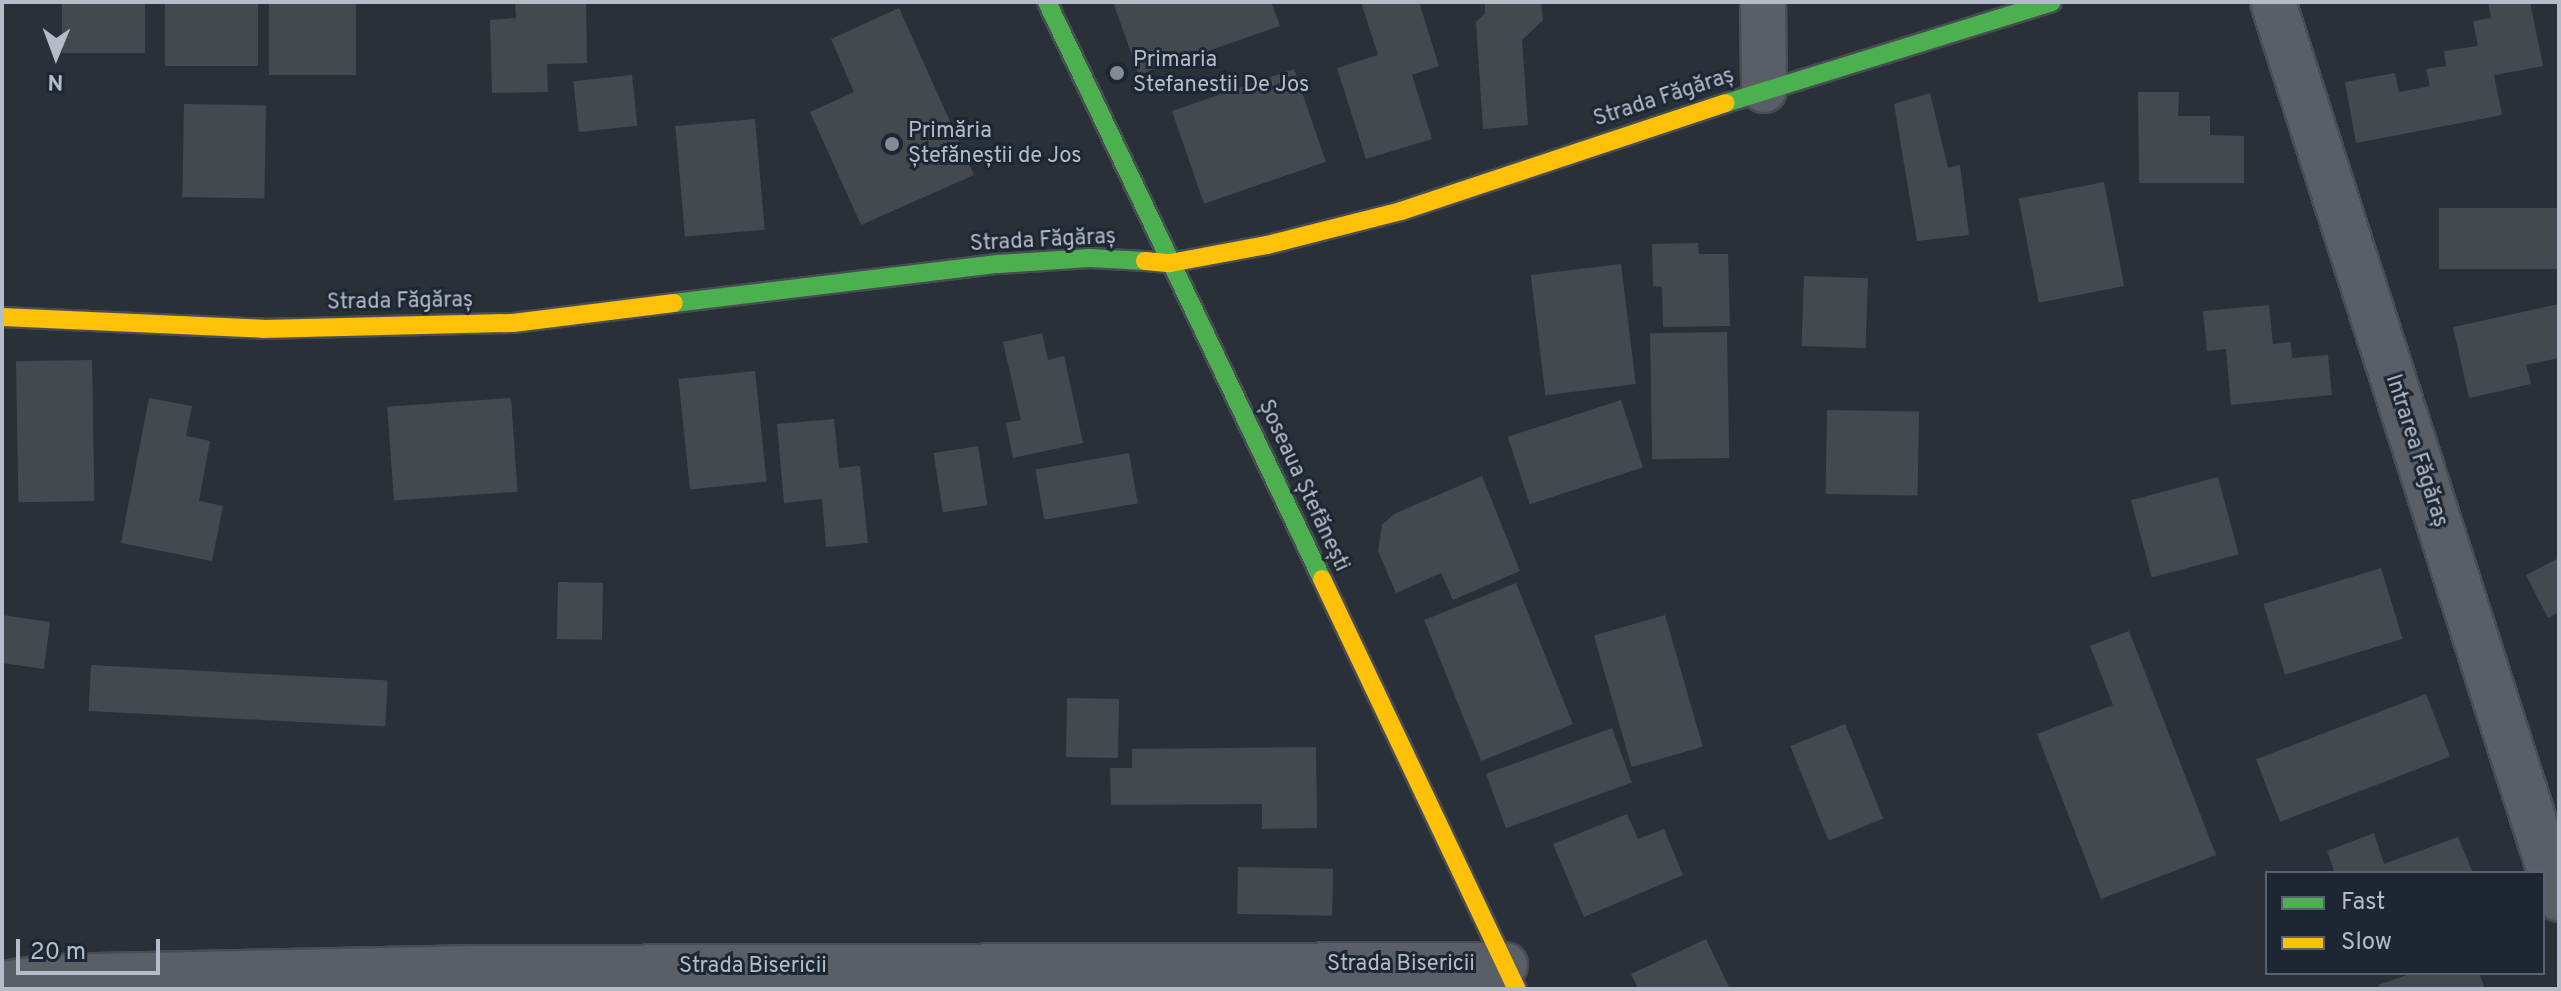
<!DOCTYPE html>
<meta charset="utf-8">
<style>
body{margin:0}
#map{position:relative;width:2561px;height:991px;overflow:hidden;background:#2a3038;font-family:Overpass,sans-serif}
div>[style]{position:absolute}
.building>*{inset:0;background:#444950;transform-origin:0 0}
.roads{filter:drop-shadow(2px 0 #484c53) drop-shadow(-2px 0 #484c53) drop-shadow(0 2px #484c53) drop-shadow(0 -2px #484c53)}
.street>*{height:44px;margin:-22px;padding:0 22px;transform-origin:22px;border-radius:22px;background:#5a5e66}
.fast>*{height:18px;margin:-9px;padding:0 9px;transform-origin:9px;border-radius:9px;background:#4caf50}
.slow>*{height:18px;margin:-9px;padding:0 9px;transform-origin:9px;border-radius:9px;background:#ffc107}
.dots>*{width:22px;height:22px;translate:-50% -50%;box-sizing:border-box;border:4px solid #1d2633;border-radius:50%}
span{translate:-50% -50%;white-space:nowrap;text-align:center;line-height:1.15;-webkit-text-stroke:6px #1d2633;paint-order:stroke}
.poi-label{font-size:22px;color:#b4bcc9}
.left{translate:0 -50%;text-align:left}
.street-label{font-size:22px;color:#b4bcc9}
.frame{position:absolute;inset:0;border:4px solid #b4bcc9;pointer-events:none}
.legend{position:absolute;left:2265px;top:871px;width:280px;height:104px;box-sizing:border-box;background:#1d2633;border:2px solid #59626f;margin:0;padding:10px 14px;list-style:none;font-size:24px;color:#b4bcc9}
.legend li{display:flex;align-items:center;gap:16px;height:40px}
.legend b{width:40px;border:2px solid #59626f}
.north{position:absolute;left:16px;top:16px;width:80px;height:80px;-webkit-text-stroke:6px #1d2633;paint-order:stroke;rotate:181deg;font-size:22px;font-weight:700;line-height:32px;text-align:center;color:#b4bcc9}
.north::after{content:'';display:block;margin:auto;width:28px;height:36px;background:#b4bcc9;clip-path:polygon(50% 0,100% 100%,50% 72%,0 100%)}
.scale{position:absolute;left:16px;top:939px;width:144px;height:36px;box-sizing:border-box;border:4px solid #b4bcc9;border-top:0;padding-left:10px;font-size:24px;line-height:28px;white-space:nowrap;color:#b4bcc9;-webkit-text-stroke:6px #1d2633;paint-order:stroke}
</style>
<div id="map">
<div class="building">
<i style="left:62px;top:2px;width:83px;height:51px"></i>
<i style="left:165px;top:2px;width:93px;height:64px"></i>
<i style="left:269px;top:2px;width:87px;height:73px"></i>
<i style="clip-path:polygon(515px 2px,586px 2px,587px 63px,547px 64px,548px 92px,492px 93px,490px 20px,516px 18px)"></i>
<i style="clip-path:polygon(1113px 2px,1271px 2px,1280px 26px,1139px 75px)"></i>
<i style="clip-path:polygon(1361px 2px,1419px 2px,1439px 66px,1412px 75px,1432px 139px,1366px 159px,1337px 68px,1378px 55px)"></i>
<i style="clip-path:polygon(1485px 2px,1541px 2px,1543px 20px,1522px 40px,1528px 125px,1483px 129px,1476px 22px,1485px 13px)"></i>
<i style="clip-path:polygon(2488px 2px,2530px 2px,2543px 66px,2494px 75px,2502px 115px,2356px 143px,2345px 82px,2395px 73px,2399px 92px,2430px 86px,2426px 69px,2446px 66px,2444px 51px,2478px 46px,2473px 21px,2491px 18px)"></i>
<i style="clip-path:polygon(899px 8px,974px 175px,861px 225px,810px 112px,854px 92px,831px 39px)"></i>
<i style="left:1294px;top:69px;width:98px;height:129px;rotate:71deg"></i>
<i style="left:632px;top:75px;width:51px;height:59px;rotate:84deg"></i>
<i style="clip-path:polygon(2138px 92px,2179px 92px,2178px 116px,2210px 116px,2210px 135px,2244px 136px,2244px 183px,2139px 183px)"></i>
<i style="clip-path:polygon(1930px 93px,1948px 168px,1960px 165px,1969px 235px,1917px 241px,1894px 104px)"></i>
<i style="left:184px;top:104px;width:82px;height:93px;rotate:1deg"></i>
<i style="left:755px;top:119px;width:111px;height:80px;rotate:85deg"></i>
<i style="left:2104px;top:182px;width:106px;height:87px;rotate:79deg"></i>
<i style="left:2559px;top:208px;width:61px;height:120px;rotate:90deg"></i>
<i style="clip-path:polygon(1698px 243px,1699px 254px,1728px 254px,1730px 326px,1663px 327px,1662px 287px,1653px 286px,1652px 244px)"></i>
<i style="left:1621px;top:264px;width:121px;height:91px;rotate:83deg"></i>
<i style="left:1804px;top:276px;width:64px;height:70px;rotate:2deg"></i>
<i style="clip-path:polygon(2559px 304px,2559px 358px,2526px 365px,2531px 384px,2469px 398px,2453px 327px)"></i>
<i style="clip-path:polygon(2269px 305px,2273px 344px,2291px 342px,2292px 358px,2328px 355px,2332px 395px,2231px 405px,2226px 349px,2207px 351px,2203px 311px)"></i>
<i style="left:1727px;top:332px;width:126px;height:77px;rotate:89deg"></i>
<i style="clip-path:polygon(1042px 333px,1048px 360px,1064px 356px,1083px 443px,1013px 458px,1006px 423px,1021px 420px,1003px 342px)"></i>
<i style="left:92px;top:360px;width:141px;height:76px;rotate:89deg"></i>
<i style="left:755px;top:371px;width:111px;height:77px;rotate:84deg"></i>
<i style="clip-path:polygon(149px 398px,192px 406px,186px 436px,210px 441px,199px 501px,223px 506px,212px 561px,121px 543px)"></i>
<i style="left:511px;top:398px;width:94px;height:124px;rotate:86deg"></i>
<i style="left:1621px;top:400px;width:71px;height:119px;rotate:72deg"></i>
<i style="left:1827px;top:410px;width:92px;height:84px;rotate:1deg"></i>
<i style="clip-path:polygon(834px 419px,839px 468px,860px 466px,868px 543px,826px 547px,822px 499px,784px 503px,777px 424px)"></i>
<i style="left:978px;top:446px;width:60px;height:45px;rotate:81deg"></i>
<i style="left:1129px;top:453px;width:51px;height:95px;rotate:80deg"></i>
<i style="clip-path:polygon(1482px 476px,1520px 571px,1453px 600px,1441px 573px,1396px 593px,1378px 551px,1382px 525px,1394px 514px)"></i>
<i style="left:2218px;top:477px;width:80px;height:90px;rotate:75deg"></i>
<i style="clip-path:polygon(2559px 558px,2559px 612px,2548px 618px,2526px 575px)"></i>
<i style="left:2381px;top:568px;width:74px;height:123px;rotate:73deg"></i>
<i style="left:558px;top:582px;width:45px;height:57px;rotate:1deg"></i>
<i style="left:1516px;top:583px;width:152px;height:99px;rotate:68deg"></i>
<i style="clip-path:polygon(2px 615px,50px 622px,44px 669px,2px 663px)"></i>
<i style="left:1665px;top:615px;width:137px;height:74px;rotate:74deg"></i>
<i style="clip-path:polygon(2129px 631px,2216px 855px,2101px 899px,2037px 734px,2113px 705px,2090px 646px)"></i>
<i style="left:91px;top:665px;width:297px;height:46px;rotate:3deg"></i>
<i style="left:2426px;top:694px;width:67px;height:182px;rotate:69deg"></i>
<i style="left:1067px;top:698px;width:52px;height:59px;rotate:1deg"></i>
<i style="left:1845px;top:724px;width:102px;height:59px;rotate:68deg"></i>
<i style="left:1612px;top:728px;width:58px;height:134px;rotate:70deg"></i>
<i style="clip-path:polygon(1316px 747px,1317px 828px,1262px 829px,1262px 804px,1111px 805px,1110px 768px,1132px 768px,1132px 749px)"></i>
<i style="clip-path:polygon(1627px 814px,1638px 839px,1664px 829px,1683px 875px,1584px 917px,1553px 844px)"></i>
<i style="clip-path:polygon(2374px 833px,2384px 864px,2458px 837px,2473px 873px,2335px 873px,2327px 851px)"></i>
<i style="left:1238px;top:867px;width:95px;height:47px;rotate:1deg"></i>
<i style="clip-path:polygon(1706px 939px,1730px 989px,1638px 989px,1631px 974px)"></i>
<i style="clip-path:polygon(2413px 973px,2479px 973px,2485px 989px,2380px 989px,2378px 985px)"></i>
</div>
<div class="roads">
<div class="street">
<i style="left:1763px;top:2px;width:88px;rotate:89.3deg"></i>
<i style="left:2273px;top:2px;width:941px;rotate:72.32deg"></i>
<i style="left:2px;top:984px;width:49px;rotate:-8.3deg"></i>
<i style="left:50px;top:977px;width:427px;rotate:-1.2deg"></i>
<i style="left:477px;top:968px;width:1028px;rotate:-0.17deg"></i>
</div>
<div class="fast">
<i style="left:1047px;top:2px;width:639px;rotate:64.52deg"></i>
<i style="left:1726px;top:103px;width:341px;rotate:-17.2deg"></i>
<i style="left:674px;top:303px;width:326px;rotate:-6.9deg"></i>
<i style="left:998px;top:264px;width:92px;rotate:-3.7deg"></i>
<i style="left:1090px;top:258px;width:55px;rotate:3.1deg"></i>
</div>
<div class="slow">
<i style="left:1145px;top:261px;width:25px;rotate:5deg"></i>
<i style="left:1170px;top:263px;width:99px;rotate:-10.5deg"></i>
<i style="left:1267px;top:245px;width:138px;rotate:-14.2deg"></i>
<i style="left:1401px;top:211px;width:342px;rotate:-18.4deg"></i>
<i style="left:2px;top:317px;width:261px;rotate:2.6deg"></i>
<i style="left:263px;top:329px;width:250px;rotate:-1.4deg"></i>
<i style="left:513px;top:323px;width:162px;rotate:-7.1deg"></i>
<i style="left:1322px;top:579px;width:454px;rotate:64.6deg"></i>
</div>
</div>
<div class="dots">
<i style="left:1117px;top:73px;background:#848b96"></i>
<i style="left:892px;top:144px;background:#848b96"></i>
</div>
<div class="poi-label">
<span class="left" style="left:1133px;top:73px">Primaria<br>Stefanestii De Jos</span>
<span class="left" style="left:908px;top:144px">Primăria<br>Ștefăneștii de Jos</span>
</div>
<div class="street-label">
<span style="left:1664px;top:98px;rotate:-18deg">Strada Făgăraș</span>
<span style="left:1043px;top:241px;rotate:-3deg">Strada Făgăraș</span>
<span style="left:400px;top:302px;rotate:-1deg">Strada Făgăraș</span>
<span style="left:2416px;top:451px;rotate:72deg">Intrarea Făgăraș</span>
<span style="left:1303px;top:486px;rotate:65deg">Șoseaua Ștefănești</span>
<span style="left:1401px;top:965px">Strada Bisericii</span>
<span style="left:753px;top:967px">Strada Bisericii</span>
</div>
<div class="frame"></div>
<ul class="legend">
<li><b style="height:10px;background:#4caf50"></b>Fast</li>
<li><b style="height:10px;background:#ffc107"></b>Slow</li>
</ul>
<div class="north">N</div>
<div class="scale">20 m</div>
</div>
